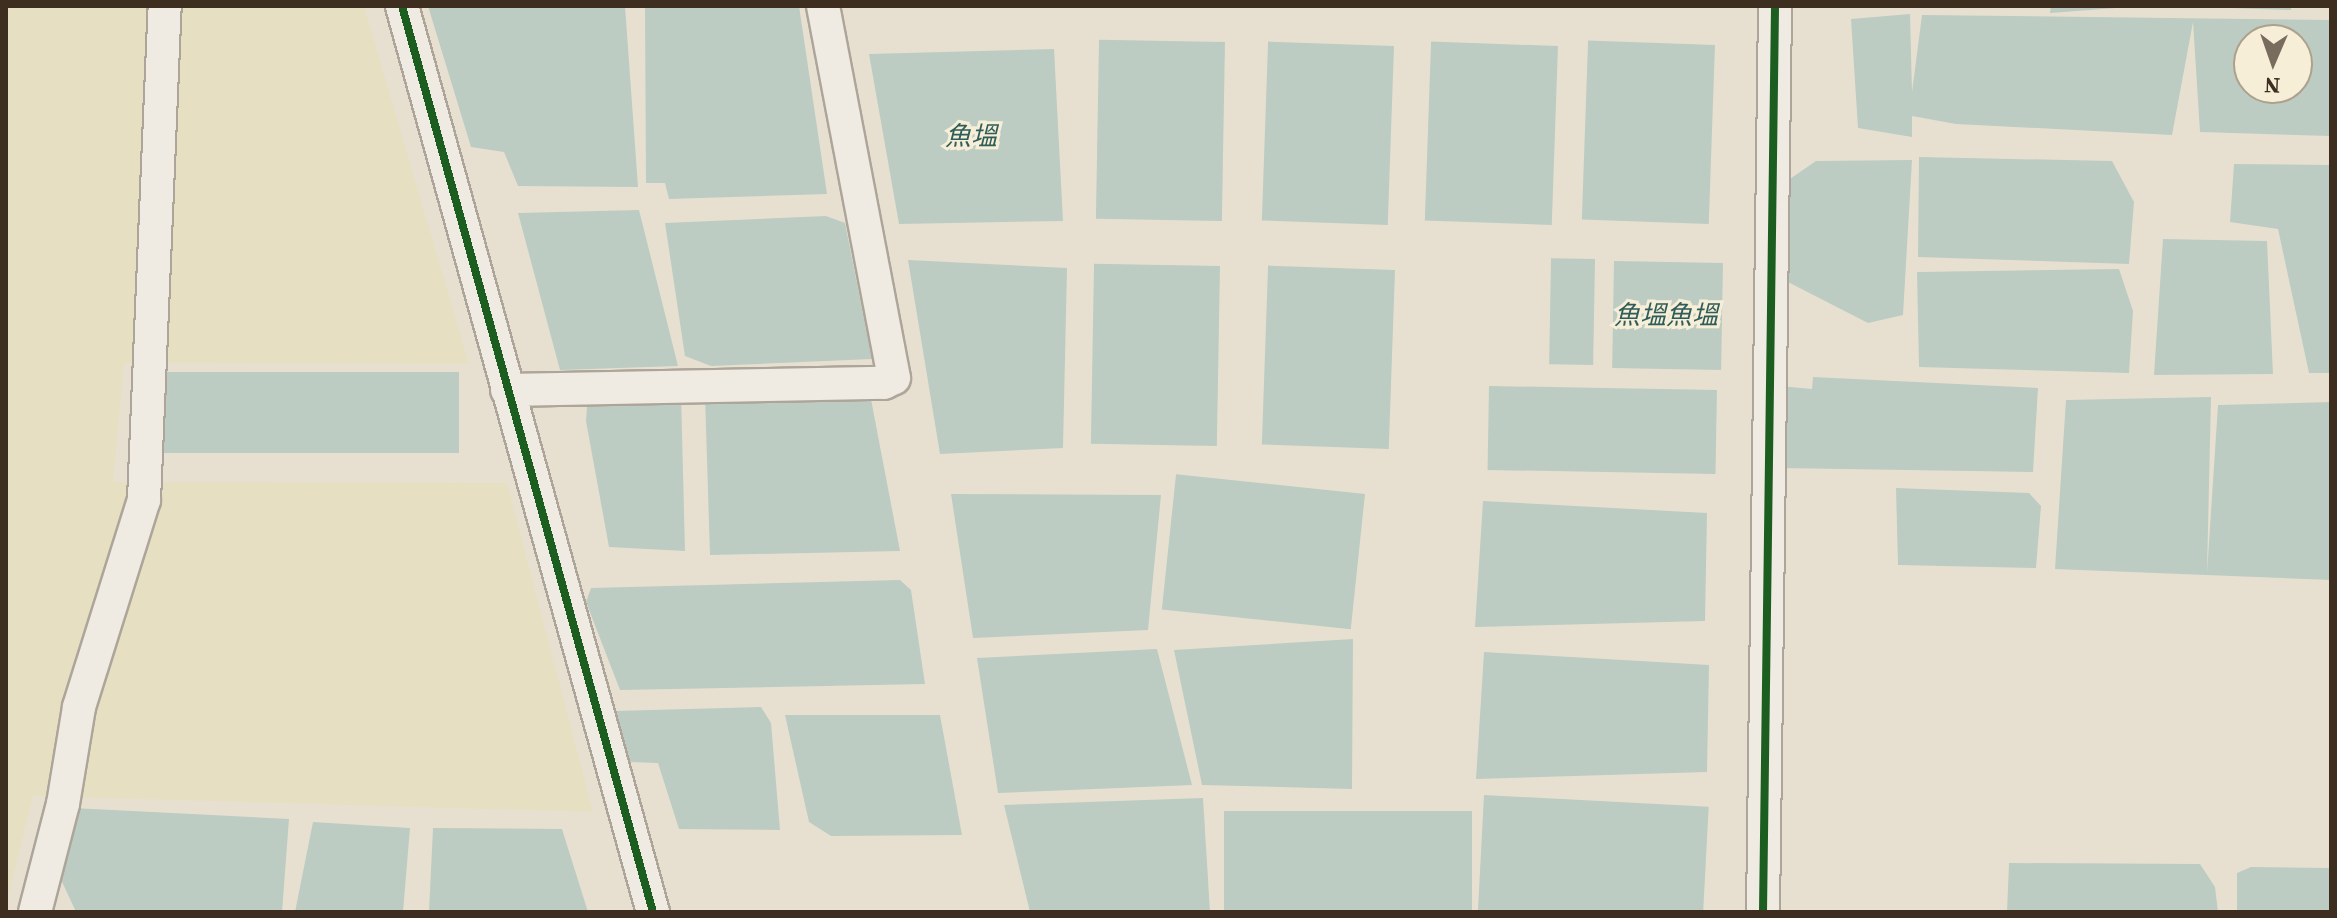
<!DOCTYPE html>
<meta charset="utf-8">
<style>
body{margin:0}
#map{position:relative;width:2337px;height:918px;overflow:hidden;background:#e7e0d1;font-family:"Source Serif 4","Noto Sans TC",serif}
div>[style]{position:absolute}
.farmland>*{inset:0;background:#e6dfc2}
.water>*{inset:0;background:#bcccc2;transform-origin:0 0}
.roads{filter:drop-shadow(2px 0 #ada599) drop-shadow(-2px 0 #ada599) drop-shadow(0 2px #ada599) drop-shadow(0 -2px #ada599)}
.minor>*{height:32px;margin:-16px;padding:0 16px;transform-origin:16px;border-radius:16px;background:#efebe3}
.cycleway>*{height:8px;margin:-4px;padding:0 4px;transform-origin:4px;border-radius:4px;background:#1b5e20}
span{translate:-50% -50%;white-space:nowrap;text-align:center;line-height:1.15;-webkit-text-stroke:6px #f7eed8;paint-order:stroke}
.water-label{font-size:26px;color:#2f5d5a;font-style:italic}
.frame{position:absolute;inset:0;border:8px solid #3d2e20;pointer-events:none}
.north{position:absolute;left:2233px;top:24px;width:80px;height:80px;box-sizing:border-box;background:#f7eed8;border:2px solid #ada18e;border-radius:50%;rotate:182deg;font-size:22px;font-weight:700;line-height:32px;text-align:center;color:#3d2e20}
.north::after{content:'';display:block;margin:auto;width:28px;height:36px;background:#786c5e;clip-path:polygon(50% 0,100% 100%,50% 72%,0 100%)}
</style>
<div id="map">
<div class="farmland">
<i style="clip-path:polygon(6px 6px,364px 6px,469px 364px,124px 363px,113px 482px,507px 483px,593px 812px,33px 796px,6px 905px)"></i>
</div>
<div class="water">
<i style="clip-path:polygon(428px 6px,625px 6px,638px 187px,518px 186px,504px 152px,471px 147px)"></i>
<i style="clip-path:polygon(645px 6px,799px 6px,827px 194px,669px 199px,665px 183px,646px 183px)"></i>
<i style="clip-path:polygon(2051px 6px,2143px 6px,2050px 13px)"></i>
<i style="clip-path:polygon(2172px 6px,2291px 6px,2291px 10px)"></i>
<i style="clip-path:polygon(evenodd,1910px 14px,1912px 92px,1922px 15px,2331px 20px,2331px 136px,2200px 132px,2193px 22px,2172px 135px,1956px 124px,1912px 116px,1912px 137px,1858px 128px,1851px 19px,1910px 14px,2249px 40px,2297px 40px,2297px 88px,2249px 88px,2249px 40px)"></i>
<i style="left:1225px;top:42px;width:179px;height:126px;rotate:91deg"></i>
<i style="left:1715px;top:45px;width:179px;height:127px;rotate:92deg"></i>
<i style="left:1394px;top:46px;width:179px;height:126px;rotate:92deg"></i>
<i style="left:1558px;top:46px;width:179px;height:127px;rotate:92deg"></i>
<i style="clip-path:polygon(1054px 49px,1063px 221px,899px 224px,869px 54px)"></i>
<i style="clip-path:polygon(1919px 157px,2112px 161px,2134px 202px,2129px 264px,1918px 257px)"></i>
<i style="clip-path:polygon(1912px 160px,1903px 315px,1868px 323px,1786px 281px,1784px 183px,1816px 161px)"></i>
<i style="clip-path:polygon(2234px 164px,2331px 165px,2331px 373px,2309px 373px,2278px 229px,2230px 222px)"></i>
<i style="clip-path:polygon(639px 210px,678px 366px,560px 370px,518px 213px)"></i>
<i style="clip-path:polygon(826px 216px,845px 223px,872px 359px,711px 366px,685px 356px,665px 223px)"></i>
<i style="clip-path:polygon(2163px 239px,2267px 241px,2273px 374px,2154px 375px)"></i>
<i style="left:1595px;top:259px;width:106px;height:44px;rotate:91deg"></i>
<i style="clip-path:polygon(908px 260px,1067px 268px,1063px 448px,940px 454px)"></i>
<i style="left:1614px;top:261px;width:109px;height:107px;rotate:1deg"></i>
<i style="left:1220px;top:266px;width:180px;height:126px;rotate:91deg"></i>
<i style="clip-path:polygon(2119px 269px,2133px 311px,2129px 373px,1919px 367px,1917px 272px)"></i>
<i style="left:1395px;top:270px;width:179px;height:127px;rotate:92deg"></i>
<i style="left:161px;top:372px;width:298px;height:81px"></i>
<i style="clip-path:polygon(1813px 377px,2038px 388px,2033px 472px,1779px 468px,1779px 386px,1812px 389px)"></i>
<i style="left:1489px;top:386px;width:228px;height:84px;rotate:1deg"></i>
<i style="clip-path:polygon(588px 393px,681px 393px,685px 551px,609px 547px,586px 421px)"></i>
<i style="clip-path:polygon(870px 394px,900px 551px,710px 555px,705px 396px)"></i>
<i style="clip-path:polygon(2211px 397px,2207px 573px,2218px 405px,2331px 402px,2331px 580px,2055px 569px,2066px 400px)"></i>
<i style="clip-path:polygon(1896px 488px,2029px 493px,2041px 506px,2036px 568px,1898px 565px)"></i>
<i style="clip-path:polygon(951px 494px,1161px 495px,1148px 630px,973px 638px)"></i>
<i style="left:1365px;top:494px;width:136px;height:190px;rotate:96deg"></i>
<i style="clip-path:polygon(1483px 501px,1707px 513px,1705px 621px,1475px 627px)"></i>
<i style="clip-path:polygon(900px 580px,911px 590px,925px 684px,620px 690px,586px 602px,591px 588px)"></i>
<i style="clip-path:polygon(1353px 639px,1352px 789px,1202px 785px,1174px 650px)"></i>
<i style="clip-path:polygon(1157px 649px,1192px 785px,998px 793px,977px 658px)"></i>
<i style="clip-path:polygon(1484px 652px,1709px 665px,1707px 772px,1476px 779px)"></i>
<i style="clip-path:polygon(761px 707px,771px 723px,780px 830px,679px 829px,658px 763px,629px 762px,608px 726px,615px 711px)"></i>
<i style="clip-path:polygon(785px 715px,940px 715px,962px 835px,831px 836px,809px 822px)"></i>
<i style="left:1484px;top:795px;width:225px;height:117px;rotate:3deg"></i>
<i style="clip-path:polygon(1203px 798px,1210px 912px,1030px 912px,1004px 805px)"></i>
<i style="clip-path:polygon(73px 808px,289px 819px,282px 912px,76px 912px,57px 871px)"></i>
<i style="left:1224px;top:811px;width:248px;height:100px"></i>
<i style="clip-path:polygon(313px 822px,410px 828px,403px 912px,295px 912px)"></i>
<i style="clip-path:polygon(433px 828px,562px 829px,588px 912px,429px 912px)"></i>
<i style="clip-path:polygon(2009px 863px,2200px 864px,2215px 887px,2218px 912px,2007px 912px)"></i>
<i style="clip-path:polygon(2251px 867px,2331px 868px,2331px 912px,2237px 912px,2237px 873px)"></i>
</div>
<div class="roads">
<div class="minor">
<i style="left:402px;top:6px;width:940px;rotate:74.52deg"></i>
<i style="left:507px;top:390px;width:377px;rotate:-1.1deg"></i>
<i style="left:884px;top:383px;width:11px;rotate:-27deg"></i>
<i style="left:894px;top:378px;width:379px;rotate:-100.8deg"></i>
<i style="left:35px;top:912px;width:112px;rotate:-75.5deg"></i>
<i style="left:63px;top:804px;width:98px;rotate:-80.6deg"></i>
<i style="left:79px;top:707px;width:217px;rotate:-72.6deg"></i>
<i style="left:144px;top:500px;width:494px;rotate:-87.6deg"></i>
<i style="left:1763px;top:912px;width:906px;rotate:-89.24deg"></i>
</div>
</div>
<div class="cycleway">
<i style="left:402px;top:6px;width:940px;rotate:74.52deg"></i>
<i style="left:1763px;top:912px;width:906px;rotate:-89.24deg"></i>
</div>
<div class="water-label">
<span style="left:971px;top:137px">魚塭</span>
<span style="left:1666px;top:316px">魚塭魚塭</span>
</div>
<div class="frame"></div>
<div class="north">N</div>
</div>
